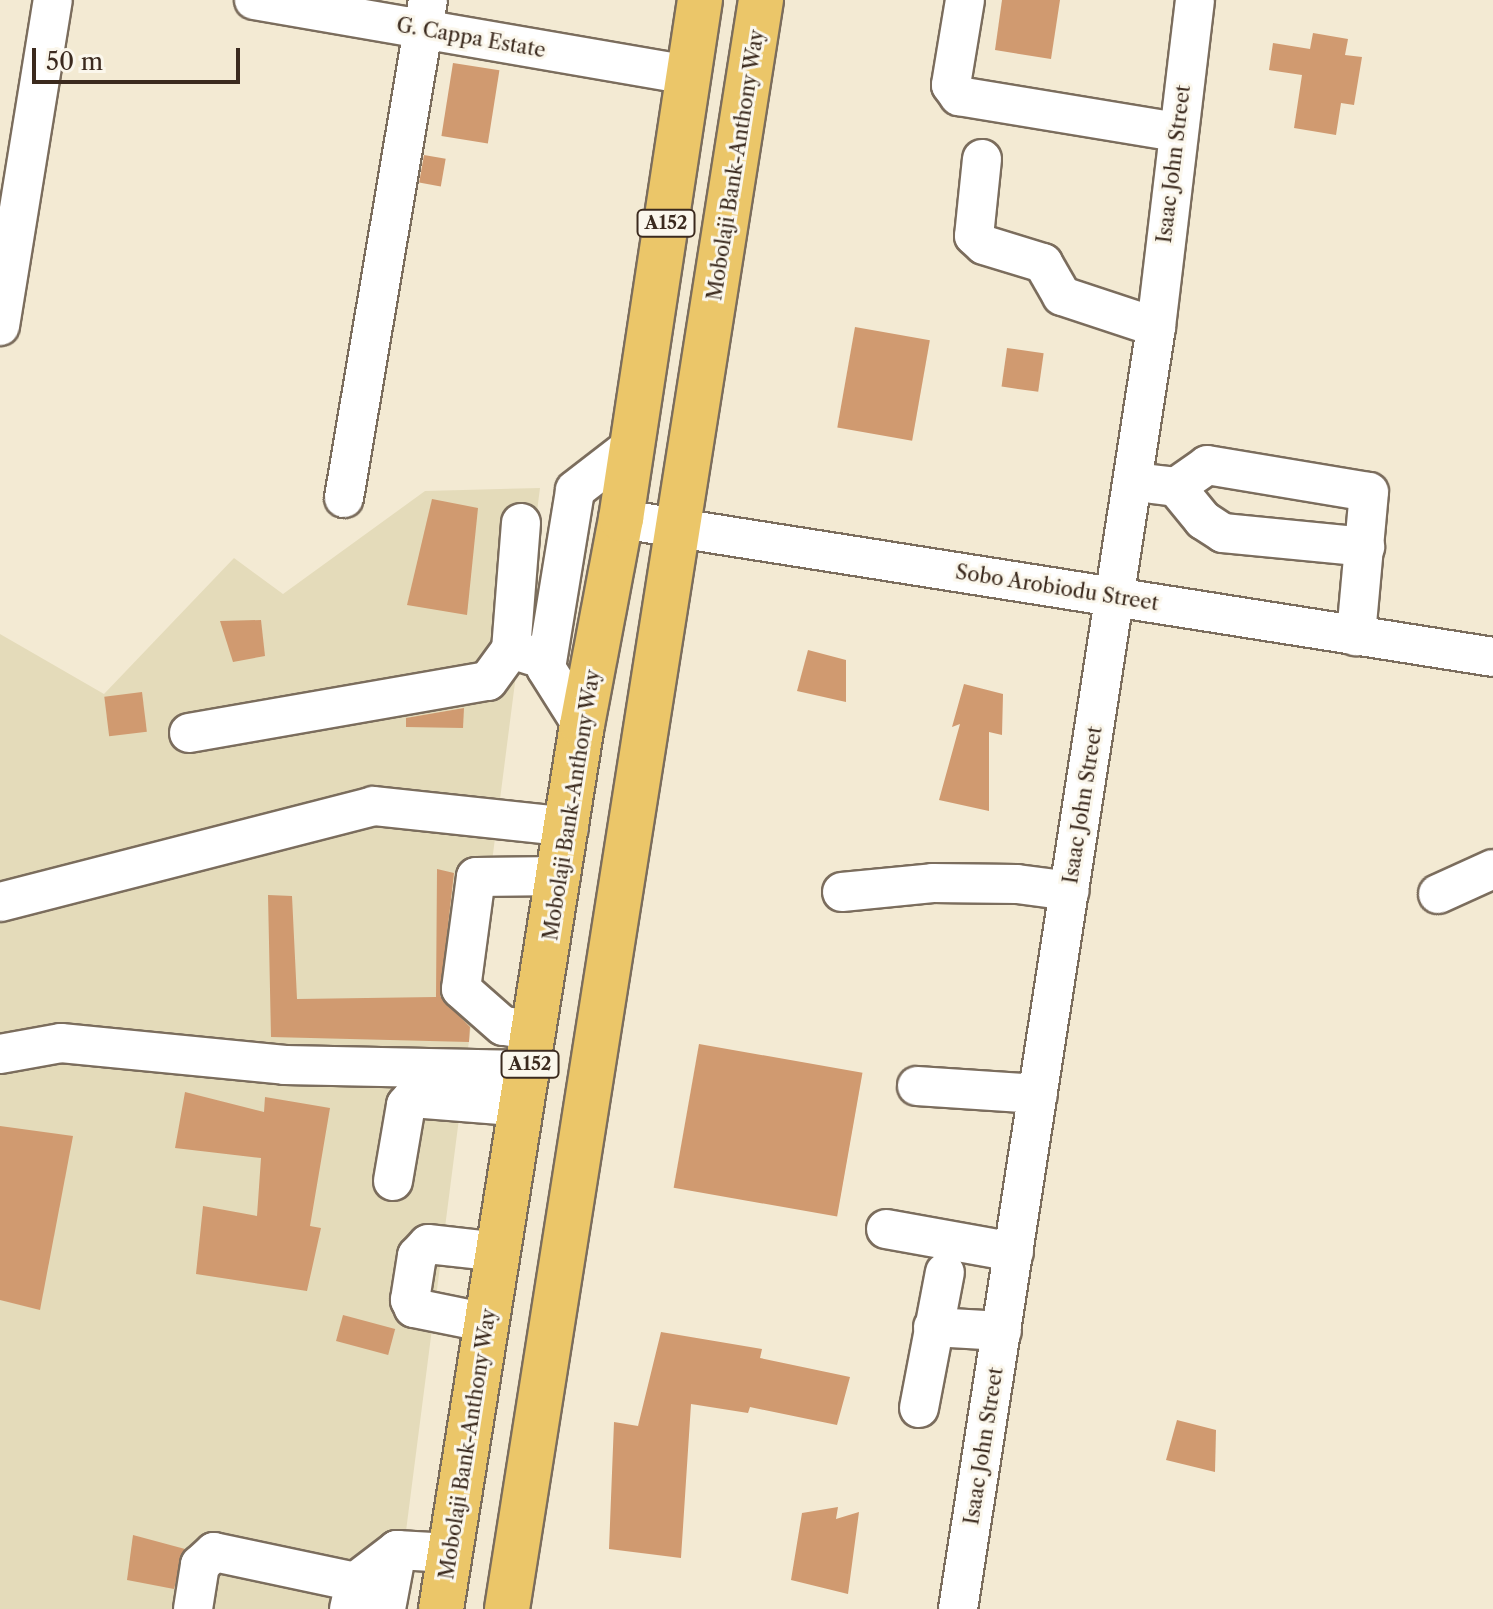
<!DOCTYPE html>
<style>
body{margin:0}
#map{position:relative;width:1493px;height:1609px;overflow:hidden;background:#f3ead3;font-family:"Libre Caslon Text",serif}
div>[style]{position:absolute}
.built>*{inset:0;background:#e4dbba}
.building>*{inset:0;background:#d09a70;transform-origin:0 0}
.roads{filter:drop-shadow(2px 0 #7b6d5d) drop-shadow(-2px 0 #7b6d5d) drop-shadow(0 2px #7b6d5d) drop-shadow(0 -2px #7b6d5d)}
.minor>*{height:38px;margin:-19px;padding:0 19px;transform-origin:19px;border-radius:19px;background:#fff}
.major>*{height:44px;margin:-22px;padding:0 22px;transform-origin:22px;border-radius:22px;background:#ebc669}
span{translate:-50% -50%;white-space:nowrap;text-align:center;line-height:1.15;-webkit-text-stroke:6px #fbf7ec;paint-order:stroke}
.shield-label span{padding:2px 6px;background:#fbf7ec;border:2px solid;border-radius:6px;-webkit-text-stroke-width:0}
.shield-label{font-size:18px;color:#3b2a1e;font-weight:700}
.street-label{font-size:20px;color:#3b2a1e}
.scale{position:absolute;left:32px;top:48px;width:208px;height:36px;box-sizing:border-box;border:4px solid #3b2a1e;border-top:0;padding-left:10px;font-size:24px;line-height:28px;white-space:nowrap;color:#3b2a1e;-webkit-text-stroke:6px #fbf7ec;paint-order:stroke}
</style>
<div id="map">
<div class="built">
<i style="clip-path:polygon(540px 488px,396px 1609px,0 1609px,0 634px,104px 694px,234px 558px,283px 594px,425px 491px)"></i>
</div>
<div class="building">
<i style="clip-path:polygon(1002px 0,1060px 0,1051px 59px,995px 50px)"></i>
<i style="clip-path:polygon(1313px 33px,1348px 39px,1345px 55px,1362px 57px,1354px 105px,1341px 103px,1336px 135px,1294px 128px,1302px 75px,1269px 70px,1273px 43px,1310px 49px)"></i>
<i style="left:453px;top:63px;width:47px;height:74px;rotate:9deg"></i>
<i style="left:424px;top:155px;width:22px;height:28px;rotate:10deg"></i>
<i style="left:855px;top:327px;width:76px;height:102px;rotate:10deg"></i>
<i style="left:1007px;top:348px;width:37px;height:39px;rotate:8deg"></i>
<i style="clip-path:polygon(432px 499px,478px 508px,467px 615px,407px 605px)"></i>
<i style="clip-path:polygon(261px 620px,265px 656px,233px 662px,220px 621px)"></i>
<i style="clip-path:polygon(808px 650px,846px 660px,846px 702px,797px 691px)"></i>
<i style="clip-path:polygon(964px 684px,1003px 694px,1002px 735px,989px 732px,989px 811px,939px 800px,960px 724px,952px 727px)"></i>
<i style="left:142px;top:692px;width:40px;height:38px;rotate:83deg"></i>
<i style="clip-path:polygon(464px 708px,463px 728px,406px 727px,406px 718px)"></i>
<i style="clip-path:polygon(437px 869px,454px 873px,440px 996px,470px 1027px,469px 1042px,271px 1037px,268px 895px,292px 896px,297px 999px,436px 997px)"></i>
<i style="left:699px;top:1044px;width:166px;height:146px;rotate:10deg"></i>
<i style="clip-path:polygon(185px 1092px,264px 1112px,265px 1097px,330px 1108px,310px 1226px,321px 1228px,307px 1291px,196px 1274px,203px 1206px,257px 1216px,261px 1158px,175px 1148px)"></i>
<i style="clip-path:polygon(0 1126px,73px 1136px,40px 1310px,0 1300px)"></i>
<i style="left:343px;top:1315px;width:54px;height:27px;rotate:15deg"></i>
<i style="clip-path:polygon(661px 1332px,762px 1349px,760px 1358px,850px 1377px,837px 1425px,750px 1407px,748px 1413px,691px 1404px,681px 1558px,609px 1549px,614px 1422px,638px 1426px)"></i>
<i style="clip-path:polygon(1177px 1420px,1216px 1430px,1215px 1472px,1166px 1460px)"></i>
<i style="clip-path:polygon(838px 1507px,836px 1519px,859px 1512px,848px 1594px,791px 1580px,802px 1513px)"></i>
<i style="clip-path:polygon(133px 1535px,185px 1549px,174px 1589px,127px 1580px)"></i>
</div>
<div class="roads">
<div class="minor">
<i style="left:254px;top:0;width:441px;rotate:9.8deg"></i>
<i style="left:965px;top:0;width:86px;rotate:99.4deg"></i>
<i style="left:951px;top:85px;width:14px;rotate:54deg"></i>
<i style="left:959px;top:96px;width:220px;rotate:9.4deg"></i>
<i style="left:982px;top:159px;width:77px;rotate:95.9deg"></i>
<i style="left:974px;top:236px;width:13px;rotate:42deg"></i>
<i style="left:984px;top:245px;width:62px;rotate:17deg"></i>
<i style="left:1043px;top:263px;width:38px;rotate:60deg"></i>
<i style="left:1062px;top:296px;width:99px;rotate:18.3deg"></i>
<i style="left:0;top:326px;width:330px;rotate:-80.8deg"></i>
<i style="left:1152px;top:484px;width:24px;rotate:7deg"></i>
<i style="left:1176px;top:487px;width:43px;rotate:50.7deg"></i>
<i style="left:1203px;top:520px;width:24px;rotate:33deg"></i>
<i style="left:1223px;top:533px;width:143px;rotate:5.6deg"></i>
<i style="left:1176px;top:487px;width:38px;rotate:-35deg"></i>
<i style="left:1207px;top:465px;width:164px;rotate:9.5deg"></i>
<i style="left:1369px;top:492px;width:145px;rotate:95.2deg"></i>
<i style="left:344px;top:498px;width:505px;rotate:-80.43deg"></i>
<i style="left:621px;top:519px;width:883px;rotate:8.99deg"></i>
<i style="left:521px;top:523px;width:126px;rotate:94.5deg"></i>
<i style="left:511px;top:649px;width:22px;rotate:18deg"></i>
<i style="left:582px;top:725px;width:67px;rotate:-122.3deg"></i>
<i style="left:546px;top:668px;width:180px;rotate:-80.7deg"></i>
<i style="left:575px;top:490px;width:72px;rotate:-37.7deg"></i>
<i style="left:189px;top:733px;width:303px;rotate:-9.9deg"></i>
<i style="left:488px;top:681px;width:39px;rotate:-54deg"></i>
<i style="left:842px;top:892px;width:91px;rotate:-5.6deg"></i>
<i style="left:933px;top:883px;width:84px;rotate:0.7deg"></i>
<i style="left:1017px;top:884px;width:53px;rotate:7.5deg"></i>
<i style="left:1438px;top:894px;width:60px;rotate:-24.4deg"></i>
<i style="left:0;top:902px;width:385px;rotate:-14.4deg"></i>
<i style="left:373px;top:806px;width:197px;rotate:6.1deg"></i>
<i style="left:536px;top:1031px;width:33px;rotate:-171deg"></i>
<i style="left:503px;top:1026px;width:56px;rotate:-138.6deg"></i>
<i style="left:461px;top:989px;width:113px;rotate:-82.4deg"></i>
<i style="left:476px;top:877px;width:85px;rotate:-0.7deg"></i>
<i style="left:0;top:1054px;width:62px;rotate:-10.2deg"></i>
<i style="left:61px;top:1043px;width:225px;rotate:5.6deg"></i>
<i style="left:285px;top:1065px;width:244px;rotate:1.2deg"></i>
<i style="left:917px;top:1086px;width:121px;rotate:3.8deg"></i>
<i style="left:393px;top:1181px;width:77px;rotate:-80.3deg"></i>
<i style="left:406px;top:1105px;width:9px;rotate:-49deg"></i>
<i style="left:412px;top:1098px;width:111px;rotate:4.6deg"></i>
<i style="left:886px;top:1229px;width:130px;rotate:10.2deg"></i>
<i style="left:488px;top:1323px;width:76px;rotate:-168.5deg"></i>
<i style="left:414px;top:1308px;width:9px;rotate:-117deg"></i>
<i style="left:410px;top:1300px;width:45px;rotate:-81deg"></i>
<i style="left:417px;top:1256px;width:16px;rotate:-47deg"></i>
<i style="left:428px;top:1244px;width:71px;rotate:6.4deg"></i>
<i style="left:933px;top:1327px;width:69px;rotate:3.3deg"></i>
<i style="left:919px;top:1408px;width:138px;rotate:-79.2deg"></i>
<i style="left:193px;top:1609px;width:45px;rotate:-81deg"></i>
<i style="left:200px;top:1565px;width:19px;rotate:-43deg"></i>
<i style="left:214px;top:1552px;width:144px;rotate:12deg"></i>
<i style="left:349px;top:1609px;width:28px;rotate:-77deg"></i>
<i style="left:355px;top:1582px;width:53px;rotate:-37.3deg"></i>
<i style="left:397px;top:1550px;width:53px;rotate:3.2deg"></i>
<i style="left:386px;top:1609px;width:60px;rotate:-79.4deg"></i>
<i style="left:958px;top:1609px;width:1297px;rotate:-81.22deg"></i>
<i style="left:1156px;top:327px;width:329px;rotate:-83.2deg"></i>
</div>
<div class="major">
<i style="left:441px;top:1609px;width:895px;rotate:-80.94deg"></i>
<i style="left:582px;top:725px;width:210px;rotate:-79.3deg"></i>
<i style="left:621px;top:519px;width:525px;rotate:-81.35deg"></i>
<i style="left:507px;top:1609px;width:1629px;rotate:-81.03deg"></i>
</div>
</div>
<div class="shield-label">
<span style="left:666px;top:223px">A152</span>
<span style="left:530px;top:1064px">A152</span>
</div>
<div class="street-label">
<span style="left:471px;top:38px;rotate:10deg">G. Cappa Estate</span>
<span style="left:1174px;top:164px;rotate:-83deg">Isaac John Street</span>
<span style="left:736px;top:165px;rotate:-81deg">Mobolaji Bank-Anthony Way</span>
<span style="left:1057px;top:588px;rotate:9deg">Sobo Arobiodu Street</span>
<span style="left:572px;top:805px;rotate:-81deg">Mobolaji Bank-Anthony Way</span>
<span style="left:1083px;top:805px;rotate:-81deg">Isaac John Street</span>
<span style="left:468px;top:1444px;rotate:-81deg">Mobolaji Bank-Anthony Way</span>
<span style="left:984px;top:1446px;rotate:-81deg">Isaac John Street</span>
</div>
<div class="scale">50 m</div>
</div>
